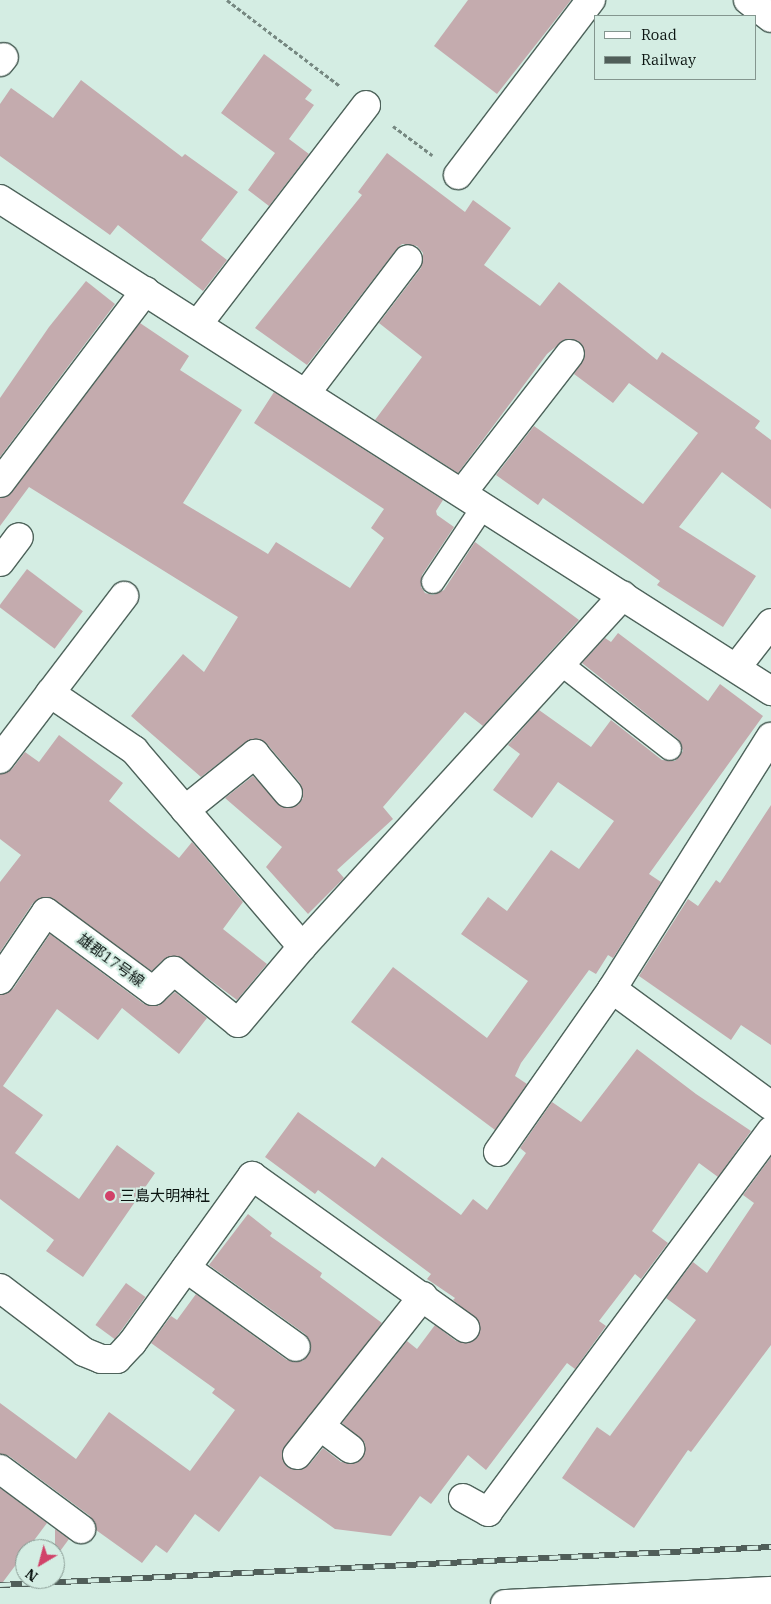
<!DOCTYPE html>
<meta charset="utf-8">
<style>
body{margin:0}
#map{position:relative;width:771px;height:1604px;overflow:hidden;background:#d4ede3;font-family:"IBM Plex Serif","Noto Sans JP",serif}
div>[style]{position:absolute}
.building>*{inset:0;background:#c4abae;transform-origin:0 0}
.path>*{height:3px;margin-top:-1.5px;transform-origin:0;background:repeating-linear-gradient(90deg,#768881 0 4px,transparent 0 6.5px)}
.roads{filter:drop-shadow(1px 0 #4e635b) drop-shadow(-1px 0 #4e635b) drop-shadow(0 1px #4e635b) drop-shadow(0 -1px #4e635b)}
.lane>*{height:22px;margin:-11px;padding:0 11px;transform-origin:11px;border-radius:11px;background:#fff}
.street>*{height:28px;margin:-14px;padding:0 14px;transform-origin:14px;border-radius:14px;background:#fff}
.secondary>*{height:28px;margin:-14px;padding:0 14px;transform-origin:14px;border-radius:14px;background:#fff}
.rail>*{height:5.5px;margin-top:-2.75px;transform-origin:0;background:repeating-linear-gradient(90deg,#d4ede3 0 11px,#505e59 0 22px);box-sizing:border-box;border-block:1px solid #505e59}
.dots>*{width:14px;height:14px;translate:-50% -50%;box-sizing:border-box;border:2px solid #d4ede3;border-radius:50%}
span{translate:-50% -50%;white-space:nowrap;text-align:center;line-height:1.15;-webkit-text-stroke:4px #d4ede3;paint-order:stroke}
.street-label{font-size:15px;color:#0b1411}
.poi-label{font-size:15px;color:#0b1411}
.left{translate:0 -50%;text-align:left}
.legend{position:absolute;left:594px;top:15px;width:162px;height:65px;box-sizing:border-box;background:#d4ede3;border:1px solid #84968f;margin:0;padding:6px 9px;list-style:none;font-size:15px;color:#0b1411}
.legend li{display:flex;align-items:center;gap:10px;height:25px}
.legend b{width:25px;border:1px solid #84968f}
.north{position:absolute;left:15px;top:1539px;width:50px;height:50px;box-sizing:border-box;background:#d4ede3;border:1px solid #84968f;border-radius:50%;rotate:217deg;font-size:14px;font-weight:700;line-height:20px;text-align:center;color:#0b1411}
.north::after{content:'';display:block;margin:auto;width:18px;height:22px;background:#d14269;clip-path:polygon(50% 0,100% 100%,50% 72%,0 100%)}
</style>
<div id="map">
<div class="building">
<i style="clip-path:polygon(468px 0,571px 0,497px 94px,434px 46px)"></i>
<i style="clip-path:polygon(264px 54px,312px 90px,305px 99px,314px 105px,289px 139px,309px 154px,269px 206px,248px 190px,275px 153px,221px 113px)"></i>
<i style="clip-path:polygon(81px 80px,182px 157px,185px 154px,238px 192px,201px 240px,227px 260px,203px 291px,118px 225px,110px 235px,0 156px,0 104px,11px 88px,53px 118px)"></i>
<i style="clip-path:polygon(387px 153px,465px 212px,473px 200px,511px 228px,484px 265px,540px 306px,559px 282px,657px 360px,662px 352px,760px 421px,755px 428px,771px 440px,771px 509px,722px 472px,679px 527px,756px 576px,723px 627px,657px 585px,660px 581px,543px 498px,538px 505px,496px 475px,534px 426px,643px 504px,698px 433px,629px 383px,613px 403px,574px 374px,585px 357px,579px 341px,565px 339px,547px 354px,458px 473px,375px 420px,422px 357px,379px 323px,421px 268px,423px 253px,417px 246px,402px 244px,396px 250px,307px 365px,255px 328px,362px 195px,358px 192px)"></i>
<i style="clip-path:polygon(86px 281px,115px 304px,0 457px,0 398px,49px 327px)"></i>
<i style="clip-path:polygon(140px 323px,189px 356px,180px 370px,242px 410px,183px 503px,268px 554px,276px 542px,350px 588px,384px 538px,371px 528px,384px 509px,254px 423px,274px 392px,443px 500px,436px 511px,437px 515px,454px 527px,422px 575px,421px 587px,425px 593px,433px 595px,444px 590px,475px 542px,579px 620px,483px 726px,465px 712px,383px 807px,393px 819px,337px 870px,344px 878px,308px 914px,266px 867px,282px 847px,225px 798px,253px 776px,282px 807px,298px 805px,303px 798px,300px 783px,267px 744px,260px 739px,246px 742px,201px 777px,131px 716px,183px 654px,204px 672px,238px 617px,29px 487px,0 526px,0 498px,12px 492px)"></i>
<i style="left:27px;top:569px;width:70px;height:47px;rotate:37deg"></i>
<i style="clip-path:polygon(618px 633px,708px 701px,720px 684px,763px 716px,649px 874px,661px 882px,613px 958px,608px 955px,596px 974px,589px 970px,521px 1063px,515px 1076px,527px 1084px,495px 1130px,351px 1022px,393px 967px,487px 1038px,528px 981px,461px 934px,488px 897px,507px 911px,551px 850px,579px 869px,614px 821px,558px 782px,532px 818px,493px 790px,520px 754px,508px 745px,539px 710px,591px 747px,611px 720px,662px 760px,675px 761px,683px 751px,678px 739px,582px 663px,605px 638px,611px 642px)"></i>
<i style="clip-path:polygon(59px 735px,123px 783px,109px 801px,179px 858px,192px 842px,243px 902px,223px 929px,267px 964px,237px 1000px,178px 956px,164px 959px,152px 971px,48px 897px,33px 903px,0 952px,0 882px,21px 855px,0 839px,0 774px,12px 769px,25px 752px,39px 762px)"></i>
<i style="clip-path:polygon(771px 805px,771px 1045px,741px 1025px,731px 1040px,639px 976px,688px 899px,698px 906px,716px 880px,720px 883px)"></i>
<i style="clip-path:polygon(50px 934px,144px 1004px,158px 1006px,175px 992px,207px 1018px,179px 1054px,122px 1008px,98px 1040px,57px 1009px,3px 1086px,43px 1115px,15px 1153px,79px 1199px,117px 1145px,155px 1173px,83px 1277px,46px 1251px,54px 1240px,0 1199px,0 995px,13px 989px)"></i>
<i style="clip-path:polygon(637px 1049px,696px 1094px,751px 1131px,718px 1177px,699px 1163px,652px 1231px,668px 1243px,641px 1279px,635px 1274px,599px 1321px,606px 1326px,575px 1369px,567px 1363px,486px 1470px,468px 1455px,431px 1504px,420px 1496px,391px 1536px,335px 1529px,260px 1476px,219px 1532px,195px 1514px,167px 1553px,156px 1545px,142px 1563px,96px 1530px,90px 1516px,9px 1456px,0 1454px,0 1403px,76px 1459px,109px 1412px,190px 1471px,235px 1410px,212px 1393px,215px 1389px,151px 1343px,171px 1316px,177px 1320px,196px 1294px,287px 1360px,303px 1361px,311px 1349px,305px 1334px,209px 1265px,248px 1214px,272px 1233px,270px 1236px,322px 1273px,320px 1277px,382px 1323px,282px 1453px,287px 1467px,295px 1470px,309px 1465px,323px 1448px,341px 1462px,356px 1463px,363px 1458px,365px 1443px,342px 1423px,407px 1341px,417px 1349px,435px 1325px,456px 1341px,471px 1342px,478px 1337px,479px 1322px,453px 1300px,455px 1298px,427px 1279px,431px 1274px,318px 1190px,315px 1194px,265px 1157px,298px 1112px,375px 1167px,382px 1157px,461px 1215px,473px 1199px,487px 1210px,526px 1153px,520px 1148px,552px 1102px,581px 1122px)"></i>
<i style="clip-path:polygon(771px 1157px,771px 1345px,691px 1452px,688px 1450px,634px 1528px,562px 1478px,597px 1427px,610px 1436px,696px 1320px,666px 1298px,693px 1262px,707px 1273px,754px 1203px,743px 1195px)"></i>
<i style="left:126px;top:1283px;width:24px;height:52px;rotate:36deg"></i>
<i style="clip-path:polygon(0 1488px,47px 1523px,0 1586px)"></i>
<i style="clip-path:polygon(55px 1529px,69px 1539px,55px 1558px)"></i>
</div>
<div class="path">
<i style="left:227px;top:0;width:142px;rotate:37.3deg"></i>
<i style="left:393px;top:126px;width:49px;rotate:36.6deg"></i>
</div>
<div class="roads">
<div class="lane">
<i style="left:433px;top:582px;width:90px;rotate:-56.3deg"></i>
<i style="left:561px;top:664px;width:138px;rotate:37.9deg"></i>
</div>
<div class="street">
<i style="left:748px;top:0;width:29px;rotate:38deg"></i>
<i style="left:0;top:62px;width:6px;rotate:-51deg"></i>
<i style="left:458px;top:175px;width:220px;rotate:-52.8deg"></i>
<i style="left:0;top:199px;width:915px;rotate:32.54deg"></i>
<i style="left:198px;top:324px;width:276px;rotate:-52.5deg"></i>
<i style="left:306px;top:393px;width:168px;rotate:-52.7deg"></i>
<i style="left:0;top:483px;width:241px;rotate:-52.9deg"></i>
<i style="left:462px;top:493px;width:176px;rotate:-52.2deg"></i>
<i style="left:0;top:562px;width:31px;rotate:-53deg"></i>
<i style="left:736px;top:668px;width:57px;rotate:-52.1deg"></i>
<i style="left:50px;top:693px;width:102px;rotate:34.2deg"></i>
<i style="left:134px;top:750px;width:259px;rotate:49.5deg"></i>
<i style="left:0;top:759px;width:205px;rotate:-52.7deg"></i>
<i style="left:185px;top:810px;width:90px;rotate:-38.7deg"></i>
<i style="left:255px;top:754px;width:51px;rotate:49.8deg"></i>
<i style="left:0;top:980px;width:82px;rotate:-55.9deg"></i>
<i style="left:46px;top:912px;width:133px;rotate:36.4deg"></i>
<i style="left:153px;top:991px;width:29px;rotate:-44deg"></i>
<i style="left:174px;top:971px;width:82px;rotate:39.1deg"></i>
<i style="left:238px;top:1023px;width:99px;rotate:-49.9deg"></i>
<i style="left:302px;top:947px;width:476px;rotate:-47.6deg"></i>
<i style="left:612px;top:989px;width:197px;rotate:36.3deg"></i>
<i style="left:498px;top:1152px;width:199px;rotate:-55deg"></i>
<i style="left:612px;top:989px;width:298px;rotate:-57.8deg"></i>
<i style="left:186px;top:1268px;width:135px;rotate:35.7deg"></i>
<i style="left:0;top:1288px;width:106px;rotate:37.3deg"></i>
<i style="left:84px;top:1352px;width:18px;rotate:22deg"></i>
<i style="left:101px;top:1359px;width:16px"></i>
<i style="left:117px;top:1359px;width:22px;rotate:-47deg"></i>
<i style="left:132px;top:1343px;width:206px;rotate:-54.3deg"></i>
<i style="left:252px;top:1176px;width:262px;rotate:35.5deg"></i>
<i style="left:320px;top:1426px;width:38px;rotate:37deg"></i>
<i style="left:297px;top:1455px;width:203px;rotate:-51.6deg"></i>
<i style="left:0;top:1469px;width:101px;rotate:36.5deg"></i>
<i style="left:463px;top:1498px;width:29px;rotate:29deg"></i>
<i style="left:488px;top:1512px;width:475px;rotate:-53.4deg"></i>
</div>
<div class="secondary">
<i style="left:505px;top:1604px;width:266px;rotate:-2.8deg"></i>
</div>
</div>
<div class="rail">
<i style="left:0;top:1585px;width:772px;rotate:-2.82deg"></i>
</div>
<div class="dots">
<i style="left:110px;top:1196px;background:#d14269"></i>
</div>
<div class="street-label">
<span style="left:111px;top:960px;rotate:36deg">雄郡17号線</span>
</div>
<div class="poi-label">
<span class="left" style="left:120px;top:1196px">三島大明神社</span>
</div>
<ul class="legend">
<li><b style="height:6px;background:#fff"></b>Road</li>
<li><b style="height:6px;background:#505e59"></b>Railway</li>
</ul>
<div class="north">N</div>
</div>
